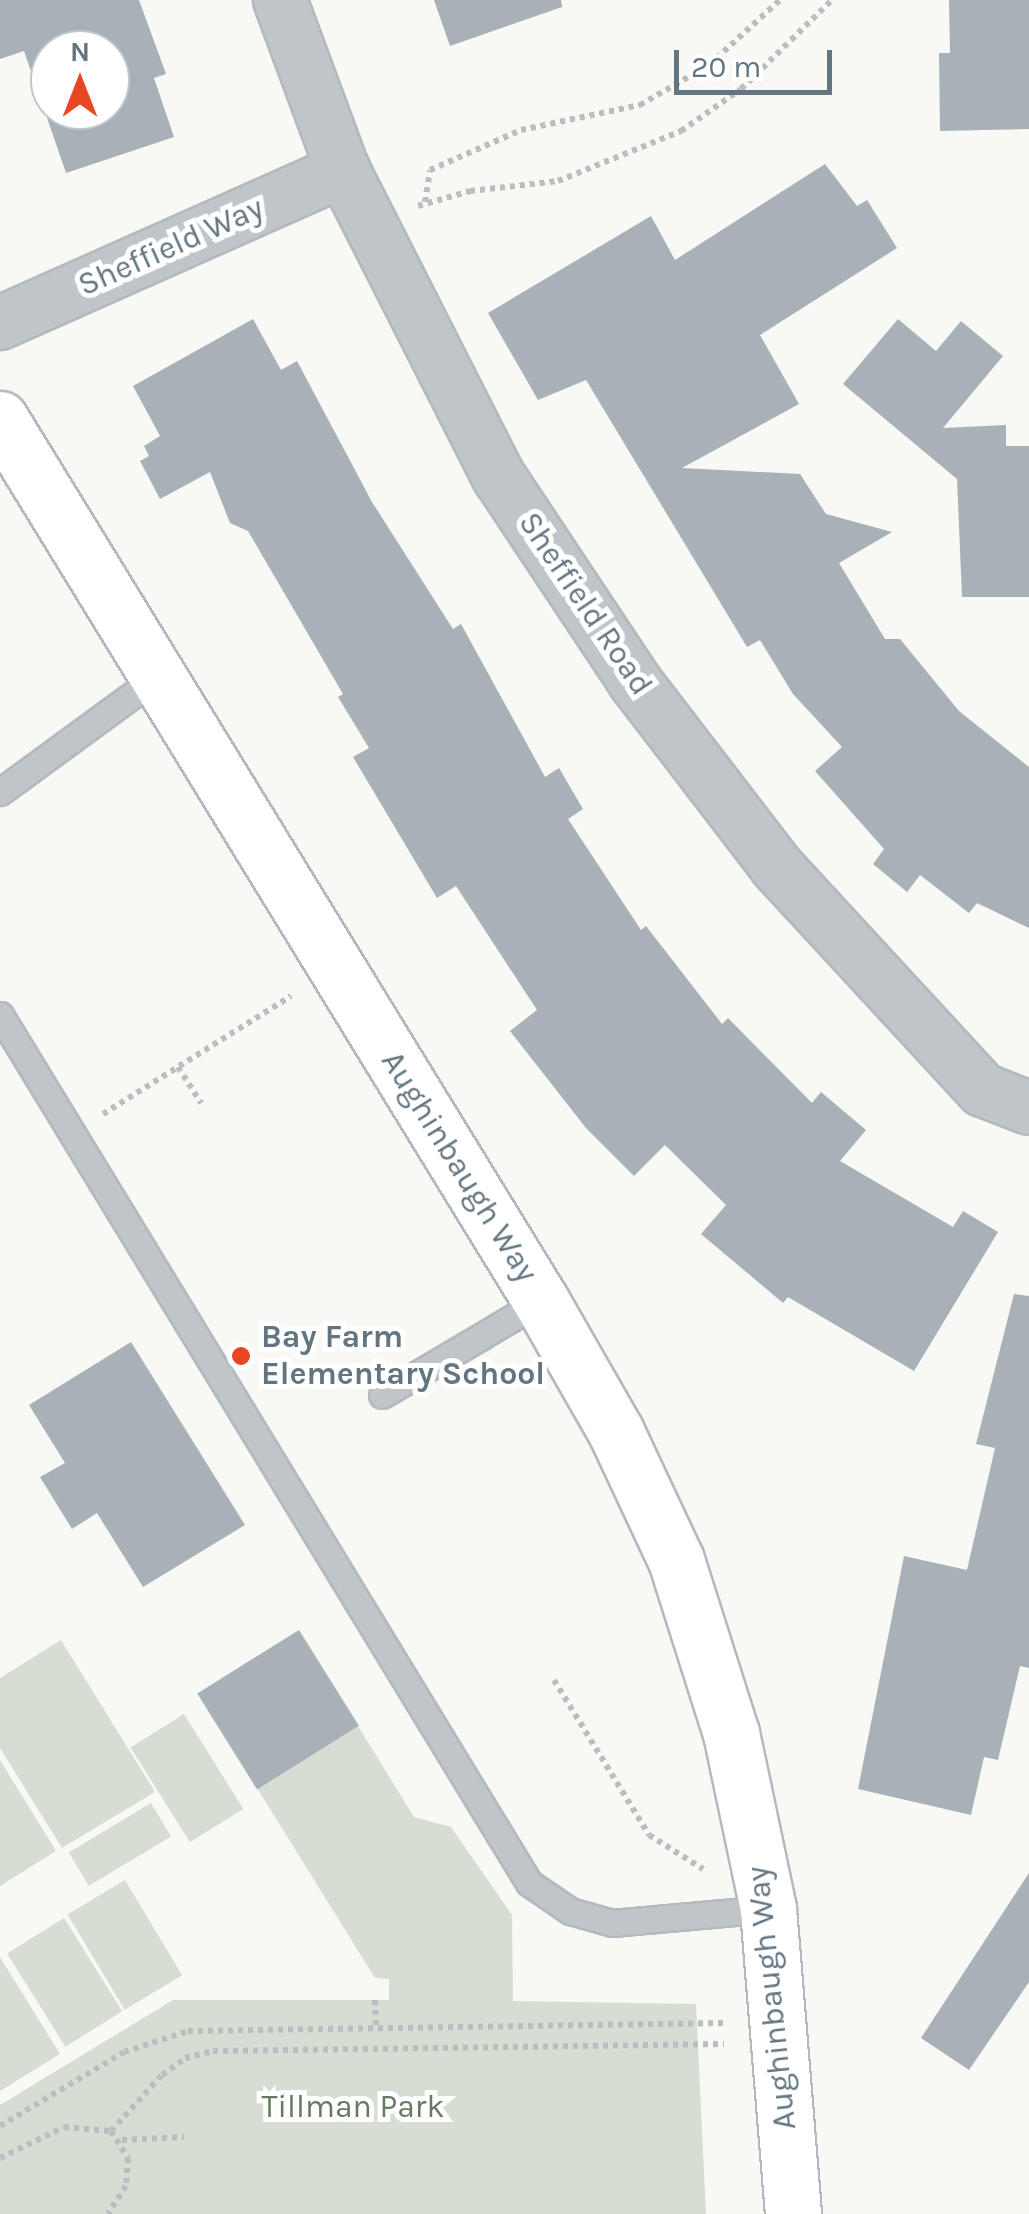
<!DOCTYPE html>
<style>
body{margin:0}
#map{position:relative;width:1029px;height:2214px;overflow:hidden;background:#f8f8f5;font-family:Karla,sans-serif}
div>[style]{position:absolute}
.green>*{inset:0;background:#d8ddd4;transform-origin:0 0}
.building>*{inset:0;background:#a7b1b7;transform-origin:0 0}
.path>*{height:6px;margin-top:-3px;transform-origin:0;background:repeating-linear-gradient(90deg,#babec0 0 5px,transparent 0 10px)}
.roads{filter:drop-shadow(2px 0 #b3b9be) drop-shadow(-2px 0 #b3b9be) drop-shadow(0 2px #b3b9be) drop-shadow(0 -2px #b3b9be)}
.lane>*{height:25px;margin:-12.5px;padding:0 12.5px;transform-origin:12.5px;border-radius:12.5px;background:#c0c5c9}
.street>*{height:52px;margin:-26px;padding:0 26px;transform-origin:26px;border-radius:26px;background:#c0c5c9}
.secondary>*{height:55px;margin:-27.5px;padding:0 27.5px;transform-origin:27.5px;border-radius:27.5px;background:#fff}
.dots>*{width:28px;height:28px;translate:-50% -50%;box-sizing:border-box;border:5px solid #fff;border-radius:50%}
span{translate:-50% -50%;white-space:nowrap;text-align:center;line-height:1.15;-webkit-text-stroke:10px #fff;paint-order:stroke}
.street-label{font-size:32px;color:#627581}
.poi-label{font-size:32px;color:#627581;font-weight:700}
.left{translate:0 -50%;text-align:left}
.park-label{font-size:32px;color:#667961}
.north{position:absolute;left:30px;top:30px;width:100px;height:100px;box-sizing:border-box;background:#fff;border:2px solid #c0c8cd;border-radius:50%;rotate:0deg;font-size:28px;font-weight:700;line-height:40px;text-align:center;color:#627581}
.north::after{content:'';display:block;margin:auto;width:35px;height:45px;background:#e84724;clip-path:polygon(50% 0,100% 100%,50% 72%,0 100%)}
.scale{position:absolute;left:674px;top:50px;width:158px;height:45px;box-sizing:border-box;border:5px solid #627581;border-top:0;padding-left:12px;font-size:30px;line-height:35px;white-space:nowrap;color:#627581;-webkit-text-stroke:8px #fff;paint-order:stroke}
</style>
<div id="map">
<div class="green">
<i style="clip-path:polygon(61px 1640px,155px 1792px,62px 1848px,0 1748px,0 1678px)"></i>
<i style="left:184px;top:1714px;width:112px;height:63px;rotate:58deg"></i>
<i style="clip-path:polygon(358px 1726px,414px 1817px,451px 1827px,512px 1915px,513px 2001px,696px 2004px,706px 2214px,0 2214px,0 2105px,173px 2000px,389px 2000px,389px 1979px,375px 1978px,257px 1788px)"></i>
<i style="clip-path:polygon(0 1760px,56px 1851px,0 1886px)"></i>
<i style="left:151px;top:1803px;width:39px;height:96px;rotate:59deg"></i>
<i style="left:125px;top:1880px;width:111px;height:67px;rotate:59deg"></i>
<i style="left:64px;top:1918px;width:110px;height:67px;rotate:58deg"></i>
<i style="clip-path:polygon(0 1957px,60px 2054px,0 2091px)"></i>
</div>
<div class="building">
<i style="clip-path:polygon(evenodd,0 0,139px 0,166px 74px,154px 78px,174px 137px,66px 173px,24px 51px,0 59px,0 0,50px 50px,110px 50px,110px 110px,50px 110px,50px 50px)"></i>
<i style="clip-path:polygon(434px 0,561px 0,562px 7px,450px 46px)"></i>
<i style="clip-path:polygon(949px 0,1029px 0,1029px 129px,940px 131px,939px 53px,950px 53px)"></i>
<i style="clip-path:polygon(825px 164px,857px 206px,867px 200px,897px 248px,760px 335px,799px 404px,682px 468px,800px 474px,826px 514px,892px 532px,839px 563px,885px 639px,900px 639px,959px 711px,1029px 767px,1029px 928px,977px 903px,969px 913px,920px 875px,907px 892px,873px 864px,884px 849px,815px 771px,842px 747px,793px 694px,760px 640px,747px 647px,586px 380px,538px 400px,488px 313px,651px 216px,675px 260px)"></i>
<i style="clip-path:polygon(253px 319px,281px 370px,297px 361px,372px 502px,453px 629px,461px 624px,545px 777px,559px 768px,583px 809px,568px 819px,641px 930px,646px 926px,722px 1024px,728px 1018px,812px 1103px,821px 1092px,866px 1130px,840px 1161px,953px 1227px,963px 1211px,998px 1232px,914px 1371px,788px 1297px,783px 1303px,701px 1234px,726px 1205px,665px 1145px,634px 1176px,586px 1128px,510px 1031px,537px 1010px,456px 886px,437px 898px,353px 757px,369px 748px,338px 697px,343px 694px,248px 531px,230px 523px,210px 472px,160px 499px,140px 461px,149px 456px,144px 446px,160px 436px,133px 386px)"></i>
<i style="clip-path:polygon(898px 319px,936px 351px,961px 321px,1003px 356px,943px 428px,1006px 425px,1006px 446px,1029px 446px,1029px 597px,962px 597px,957px 479px,843px 384px)"></i>
<i style="clip-path:polygon(1014px 1294px,1029px 1296px,1029px 1668px,1020px 1666px,998px 1760px,984px 1757px,971px 1815px,858px 1789px,904px 1556px,967px 1570px,995px 1448px,976px 1444px)"></i>
<i style="clip-path:polygon(131px 1342px,245px 1525px,143px 1587px,97px 1513px,72px 1529px,40px 1477px,65px 1463px,29px 1405px)"></i>
<i style="left:299px;top:1630px;width:113px;height:120px;rotate:58deg"></i>
<i style="clip-path:polygon(1029px 1873px,1029px 1982px,969px 2070px,921px 2038px)"></i>
</div>
<div class="path">
<i style="left:425px;top:202px;width:32px;rotate:-81deg"></i>
<i style="left:430px;top:170px;width:99px;rotate:-23.7deg"></i>
<i style="left:521px;top:130px;width:122px;rotate:-11.9deg"></i>
<i style="left:640px;top:105px;width:80px;rotate:-30.1deg"></i>
<i style="left:709px;top:65px;width:96px;rotate:-42.5deg"></i>
<i style="left:418px;top:206px;width:54px;rotate:-16.1deg"></i>
<i style="left:470px;top:191px;width:89px;rotate:-6.5deg"></i>
<i style="left:558px;top:181px;width:133px;rotate:-22.1deg"></i>
<i style="left:681px;top:131px;width:73px;rotate:-35deg"></i>
<i style="left:741px;top:89px;width:127px;rotate:-44.4deg"></i>
<i style="left:178px;top:1067px;width:43px;rotate:57.4deg"></i>
<i style="left:103px;top:1114px;width:222px;rotate:-32.1deg"></i>
<i style="left:554px;top:1680px;width:182px;rotate:58.5deg"></i>
<i style="left:649px;top:1835px;width:64px;rotate:32.2deg"></i>
<i style="left:375px;top:2000px;width:25px;rotate:88deg"></i>
<i style="left:0;top:2126px;width:144px;rotate:-30.8deg"></i>
<i style="left:124px;top:2052px;width:67px;rotate:-18.2deg"></i>
<i style="left:188px;top:2031px;width:537px;rotate:-0.85deg"></i>
<i style="left:111px;top:2131px;width:76px;rotate:-47.7deg"></i>
<i style="left:162px;top:2075px;width:29px;rotate:-36deg"></i>
<i style="left:185px;top:2058px;width:29px;rotate:-14deg"></i>
<i style="left:213px;top:2051px;width:511px;rotate:-0.78deg"></i>
<i style="left:122px;top:2140px;width:62px;rotate:-2.8deg"></i>
<i style="left:0;top:2158px;width:71px;rotate:-25.8deg"></i>
<i style="left:64px;top:2127px;width:47px;rotate:4.9deg"></i>
<i style="left:111px;top:2131px;width:32px;rotate:58deg"></i>
<i style="left:128px;top:2158px;width:28px;rotate:94deg"></i>
<i style="left:126px;top:2186px;width:33px;rotate:123deg"></i>
</div>
<div class="roads">
<div class="lane">
<i style="left:0;top:792px;width:195px;rotate:-36.2deg"></i>
<i style="left:0;top:1015px;width:1016px;rotate:58.64deg"></i>
<i style="left:529px;top:1883px;width:50px;rotate:34.3deg"></i>
<i style="left:570px;top:1911px;width:44px;rotate:15.9deg"></i>
<i style="left:612px;top:1923px;width:157px;rotate:-5.1deg"></i>
<i style="left:382px;top:1395px;width:185px;rotate:-30.6deg"></i>
</div>
<div class="street">
<i style="left:280px;top:0;width:181px;rotate:69.7deg"></i>
<i style="left:343px;top:170px;width:344px;rotate:63.1deg"></i>
<i style="left:499px;top:477px;width:246px;rotate:56.4deg"></i>
<i style="left:635px;top:682px;width:232px;rotate:52.5deg"></i>
<i style="left:776px;top:866px;width:305px;rotate:47.3deg"></i>
<i style="left:983px;top:1090px;width:49px;rotate:21.4deg"></i>
<i style="left:0;top:323px;width:376px;rotate:-24deg"></i>
</div>
<div class="secondary">
<i style="left:0;top:419px;width:1035px;rotate:58.48deg"></i>
<i style="left:541px;top:1301px;width:151px;rotate:60.2deg"></i>
<i style="left:616px;top:1432px;width:141px;rotate:64.9deg"></i>
<i style="left:676px;top:1560px;width:182px;rotate:72.4deg"></i>
<i style="left:731px;top:1733px;width:180px;rotate:78.1deg"></i>
<i style="left:768px;top:1909px;width:306px;rotate:85.3deg"></i>
</div>
</div>
<div class="dots">
<i style="left:241px;top:1356px;background:#e84724"></i>
</div>
<div class="street-label">
<span style="left:171px;top:247px;rotate:-24deg">Sheffield Way</span>
<span style="left:585px;top:604px;rotate:56deg">Sheffield Road</span>
<span style="left:459px;top:1167px;rotate:58deg">Aughinbaugh Way</span>
<span style="left:772px;top:1998px;rotate:-96deg">Aughinbaugh Way</span>
</div>
<div class="poi-label">
<span class="left" style="left:261px;top:1356px">Bay Farm<br>Elementary School</span>
</div>
<div class="park-label">
<span style="left:353px;top:2107px">Tillman Park</span>
</div>
<div class="north">N</div>
<div class="scale">20 m</div>
</div>
